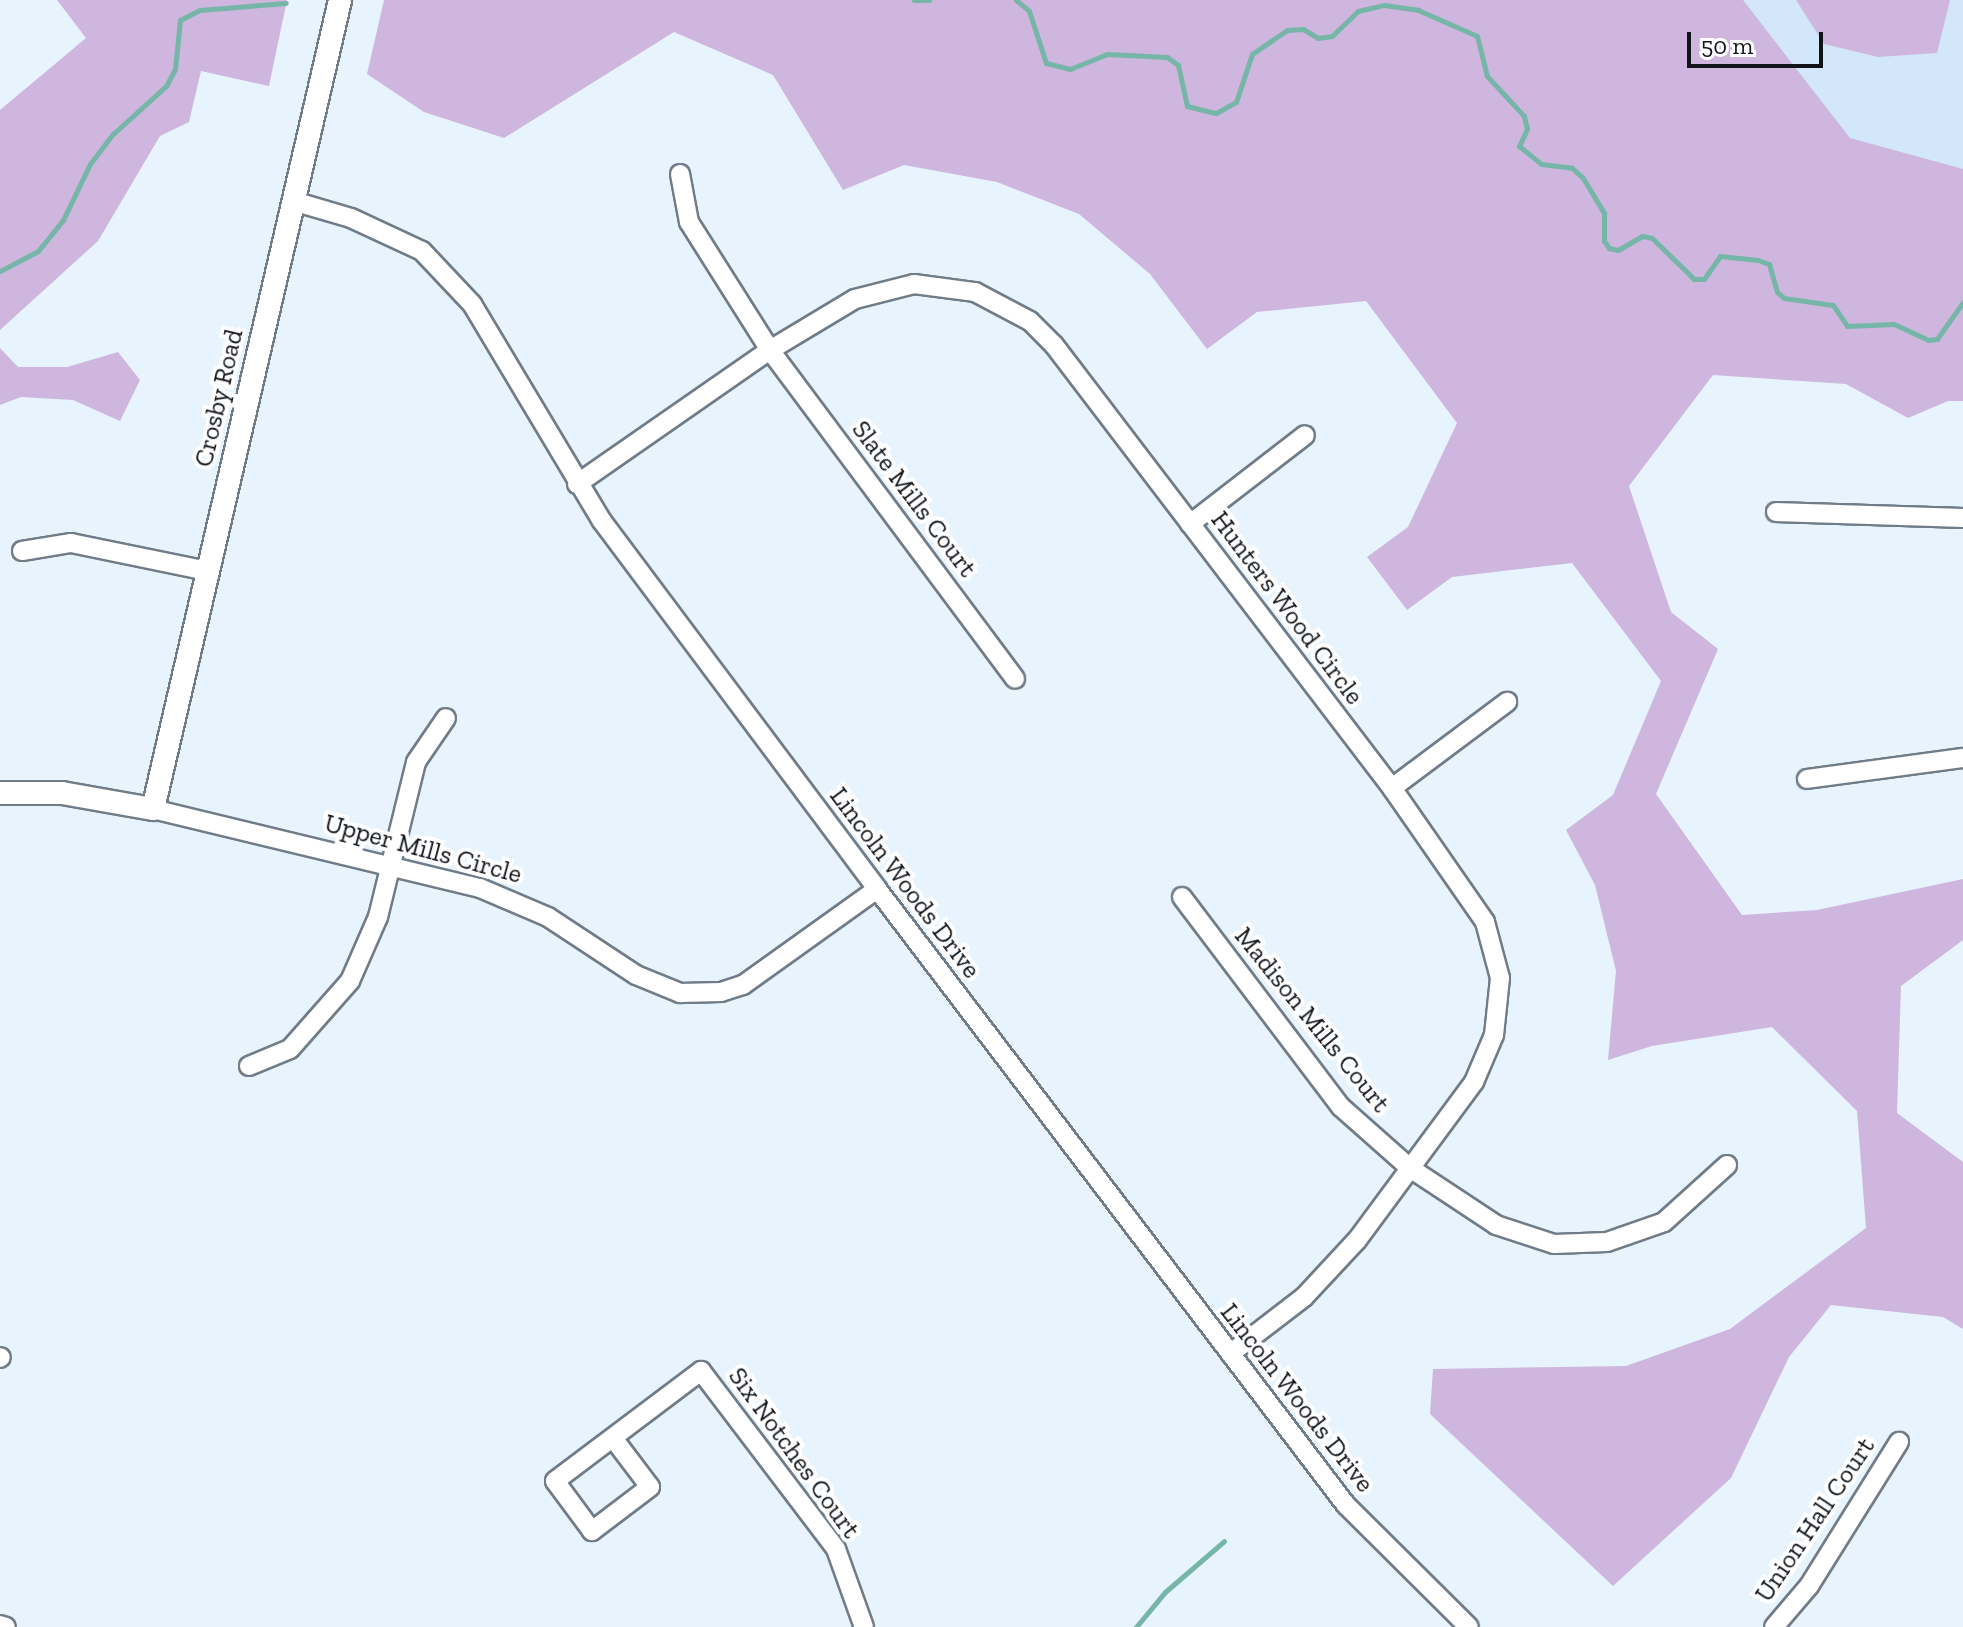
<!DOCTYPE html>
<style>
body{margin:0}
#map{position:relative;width:1963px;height:1627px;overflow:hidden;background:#e7f3fd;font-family:"Zilla Slab",serif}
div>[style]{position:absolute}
.built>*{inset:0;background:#d3e7fa}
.green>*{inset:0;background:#ceb6de}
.stream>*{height:5px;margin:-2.5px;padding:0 2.5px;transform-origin:2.5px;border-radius:2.5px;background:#76b6a8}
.roads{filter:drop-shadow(2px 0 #707c88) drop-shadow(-2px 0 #707c88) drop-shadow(0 2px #707c88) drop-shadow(0 -2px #707c88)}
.minor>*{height:18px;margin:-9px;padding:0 9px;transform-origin:9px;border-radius:9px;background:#fff}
.tertiary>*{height:22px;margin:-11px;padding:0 11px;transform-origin:11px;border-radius:11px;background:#fff}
span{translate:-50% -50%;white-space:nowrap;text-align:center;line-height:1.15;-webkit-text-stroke:8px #fff;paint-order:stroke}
.street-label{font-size:26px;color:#101419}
.scale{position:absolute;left:1687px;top:32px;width:136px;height:36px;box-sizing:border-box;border:4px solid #101419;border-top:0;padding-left:10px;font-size:24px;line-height:28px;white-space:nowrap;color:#101419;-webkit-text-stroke:6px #fff;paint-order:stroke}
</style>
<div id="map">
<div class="built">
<i style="clip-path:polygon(1618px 0,1963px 0,1963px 262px)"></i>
</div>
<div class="green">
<i style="clip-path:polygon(57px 0,287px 0,269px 86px,201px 71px,189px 122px,160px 136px,98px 241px,0 330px,0 110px,86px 38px)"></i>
<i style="clip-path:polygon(384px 0,1743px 0,1850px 138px,1963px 169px,1963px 401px,1948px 401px,1908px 418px,1846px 384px,1713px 375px,1629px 486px,1671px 612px,1718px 649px,1656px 794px,1742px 915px,1817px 910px,1963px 879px,1963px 940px,1901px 986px,1897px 1113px,1963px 1162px,1963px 1329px,1943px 1317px,1831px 1305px,1789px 1357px,1731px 1478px,1613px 1586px,1430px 1414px,1433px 1369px,1626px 1366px,1730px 1329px,1866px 1228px,1857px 1111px,1772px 1027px,1652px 1046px,1608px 1060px,1616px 971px,1595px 885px,1566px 830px,1613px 795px,1661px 681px,1572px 563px,1452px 577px,1407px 610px,1367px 557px,1408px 527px,1457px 423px,1366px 301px,1257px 312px,1207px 349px,1150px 274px,1079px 214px,997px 182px,904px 165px,843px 190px,773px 75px,674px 32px,504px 138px,424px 112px,367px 74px)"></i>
<i style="clip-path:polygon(1796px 0,1950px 0,1937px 53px,1878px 57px,1824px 44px)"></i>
<i style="clip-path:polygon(0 348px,18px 367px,67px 367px,118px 352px,140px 380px,120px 421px,73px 400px,21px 397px,0 405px)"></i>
</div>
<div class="stream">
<i style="left:914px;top:0;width:15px"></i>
<i style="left:1016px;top:0;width:17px;rotate:40deg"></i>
<i style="left:1029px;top:11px;width:55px;rotate:71.9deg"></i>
<i style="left:1046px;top:63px;width:25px;rotate:14deg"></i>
<i style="left:1070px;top:69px;width:40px;rotate:-22deg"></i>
<i style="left:1107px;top:54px;width:60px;rotate:2.9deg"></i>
<i style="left:1167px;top:57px;width:14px;rotate:36deg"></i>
<i style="left:1178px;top:65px;width:42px;rotate:77.6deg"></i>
<i style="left:1187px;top:106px;width:30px;rotate:14deg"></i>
<i style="left:1216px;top:113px;width:23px;rotate:-29deg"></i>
<i style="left:1236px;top:102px;width:51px;rotate:-71.6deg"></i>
<i style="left:1252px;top:54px;width:42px;rotate:-34.4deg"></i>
<i style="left:1287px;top:30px;width:16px;rotate:-4deg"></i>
<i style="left:1303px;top:29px;width:17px;rotate:31deg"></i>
<i style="left:1318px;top:38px;width:14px;rotate:-8deg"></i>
<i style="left:1332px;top:36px;width:36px;rotate:-44deg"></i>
<i style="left:1358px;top:11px;width:27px;rotate:-13deg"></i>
<i style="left:1384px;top:5px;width:34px;rotate:8deg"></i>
<i style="left:1418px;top:10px;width:64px;rotate:23.8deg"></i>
<i style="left:1477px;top:36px;width:41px;rotate:76deg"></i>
<i style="left:1487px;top:76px;width:54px;rotate:47.2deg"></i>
<i style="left:1524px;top:116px;width:13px;rotate:77deg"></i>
<i style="left:1527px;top:129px;width:19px;rotate:115deg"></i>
<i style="left:1519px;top:146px;width:28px;rotate:39deg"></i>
<i style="left:1541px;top:164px;width:31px;rotate:7deg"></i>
<i style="left:1572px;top:168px;width:15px;rotate:42deg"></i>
<i style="left:1583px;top:178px;width:41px;rotate:59deg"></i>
<i style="left:1604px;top:213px;width:28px;rotate:90deg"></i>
<i style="left:1604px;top:241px;width:9px;rotate:54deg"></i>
<i style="left:1609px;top:248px;width:9px;rotate:13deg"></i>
<i style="left:1618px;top:250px;width:28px;rotate:-30deg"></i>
<i style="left:1642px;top:236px;width:10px;rotate:11deg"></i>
<i style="left:1652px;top:238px;width:59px;rotate:44.3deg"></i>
<i style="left:1694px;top:279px;width:10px"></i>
<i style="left:1704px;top:279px;width:28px;rotate:-55deg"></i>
<i style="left:1720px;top:256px;width:38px;rotate:6deg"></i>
<i style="left:1758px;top:260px;width:12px;rotate:20deg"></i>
<i style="left:1769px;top:264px;width:29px;rotate:74deg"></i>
<i style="left:1777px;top:292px;width:9px;rotate:41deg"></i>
<i style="left:1784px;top:298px;width:49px;rotate:8.1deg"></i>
<i style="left:1833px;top:305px;width:25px;rotate:56deg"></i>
<i style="left:1847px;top:326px;width:47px;rotate:-2.4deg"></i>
<i style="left:1894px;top:324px;width:38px;rotate:25deg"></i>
<i style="left:1928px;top:340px;width:9px;rotate:-6deg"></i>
<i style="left:1937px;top:339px;width:45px;rotate:-54.9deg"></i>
<i style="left:0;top:271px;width:43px;rotate:-27.8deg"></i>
<i style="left:38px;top:251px;width:40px;rotate:-51deg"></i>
<i style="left:63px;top:220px;width:62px;rotate:-64.3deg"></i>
<i style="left:90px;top:164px;width:38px;rotate:-53deg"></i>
<i style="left:113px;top:134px;width:72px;rotate:-42.2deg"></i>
<i style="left:166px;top:86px;width:19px;rotate:-62deg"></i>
<i style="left:175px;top:69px;width:49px;rotate:-84.2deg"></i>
<i style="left:180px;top:20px;width:22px;rotate:-27deg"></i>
<i style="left:200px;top:10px;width:86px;rotate:-4.7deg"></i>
<i style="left:1136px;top:1627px;width:45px;rotate:-50.4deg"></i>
<i style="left:1165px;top:1592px;width:78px;rotate:-40.8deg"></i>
</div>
<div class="roads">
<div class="minor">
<i style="left:680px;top:174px;width:49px;rotate:79.4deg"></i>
<i style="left:689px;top:222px;width:151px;rotate:57.7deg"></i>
<i style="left:770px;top:350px;width:410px;rotate:53.3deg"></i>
<i style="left:293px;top:201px;width:60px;rotate:16.3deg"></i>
<i style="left:351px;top:218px;width:78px;rotate:24.9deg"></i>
<i style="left:422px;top:251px;width:73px;rotate:46.7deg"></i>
<i style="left:472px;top:304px;width:253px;rotate:59.1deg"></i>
<i style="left:602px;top:521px;width:459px;rotate:53.2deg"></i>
<i style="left:877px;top:889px;width:774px;rotate:52.72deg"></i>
<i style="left:1346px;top:1505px;width:173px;rotate:44.8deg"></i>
<i style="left:577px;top:484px;width:235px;rotate:-34.8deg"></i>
<i style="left:770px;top:350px;width:99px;rotate:-31deg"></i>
<i style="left:855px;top:299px;width:61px;rotate:-14.3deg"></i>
<i style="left:914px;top:284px;width:62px;rotate:7.5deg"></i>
<i style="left:975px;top:292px;width:62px;rotate:27.8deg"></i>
<i style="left:1030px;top:321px;width:34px;rotate:45deg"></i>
<i style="left:1054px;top:345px;width:557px;rotate:52.66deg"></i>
<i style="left:1392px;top:788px;width:163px;rotate:55.2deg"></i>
<i style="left:1485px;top:922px;width:58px;rotate:75deg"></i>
<i style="left:1500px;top:978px;width:57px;rotate:96deg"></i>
<i style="left:1494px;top:1035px;width:51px;rotate:113.1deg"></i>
<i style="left:1474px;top:1082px;width:197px;rotate:126.5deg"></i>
<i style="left:1357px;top:1240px;width:78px;rotate:132.9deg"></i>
<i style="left:1304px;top:1297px;width:93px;rotate:142.4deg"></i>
<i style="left:1776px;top:512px;width:187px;rotate:1.8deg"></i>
<i style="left:1190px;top:524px;width:145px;rotate:-37.7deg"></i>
<i style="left:22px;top:551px;width:50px;rotate:-9.3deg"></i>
<i style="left:71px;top:543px;width:140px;rotate:11.6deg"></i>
<i style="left:1807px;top:779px;width:157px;rotate:-7.7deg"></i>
<i style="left:1392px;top:788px;width:144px;rotate:-36.8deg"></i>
<i style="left:153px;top:809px;width:336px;rotate:13.6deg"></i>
<i style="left:480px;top:888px;width:74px;rotate:23.1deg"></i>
<i style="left:548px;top:917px;width:105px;rotate:33.4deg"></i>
<i style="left:636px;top:975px;width:48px;rotate:22.2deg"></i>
<i style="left:680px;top:993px;width:41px;rotate:-1.4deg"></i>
<i style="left:721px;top:992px;width:23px;rotate:-18deg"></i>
<i style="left:743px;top:985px;width:165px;rotate:-35.6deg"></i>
<i style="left:1182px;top:897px;width:263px;rotate:52.9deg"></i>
<i style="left:1341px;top:1107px;width:92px;rotate:41.5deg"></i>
<i style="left:1410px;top:1168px;width:103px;rotate:33.5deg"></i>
<i style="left:1496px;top:1225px;width:61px;rotate:18.1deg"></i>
<i style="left:1554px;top:1244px;width:53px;rotate:-2.2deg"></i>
<i style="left:1607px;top:1242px;width:60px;rotate:-19.3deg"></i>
<i style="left:1664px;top:1222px;width:85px;rotate:-42.1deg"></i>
<i style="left:249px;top:1066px;width:44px;rotate:-22.5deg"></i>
<i style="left:290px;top:1049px;width:91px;rotate:-48.6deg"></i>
<i style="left:350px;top:981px;width:70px;rotate:-66.4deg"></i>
<i style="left:378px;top:917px;width:160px;rotate:-76.2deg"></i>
<i style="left:416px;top:762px;width:53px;rotate:-55.7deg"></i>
<i style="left:0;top:1358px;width:1px;rotate:-45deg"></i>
<i style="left:613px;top:1438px;width:61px;rotate:52.9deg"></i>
<i style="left:650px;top:1487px;width:73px;rotate:142.8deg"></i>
<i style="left:592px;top:1531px;width:62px;rotate:-126.5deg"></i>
<i style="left:555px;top:1481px;width:183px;rotate:-37deg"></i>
<i style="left:701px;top:1371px;width:223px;rotate:52.8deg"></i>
<i style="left:836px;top:1549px;width:83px;rotate:70.3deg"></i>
<i style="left:0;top:1625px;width:6px;rotate:18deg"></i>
<i style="left:1774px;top:1627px;width:54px;rotate:-49.5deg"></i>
<i style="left:1809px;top:1586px;width:170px;rotate:-58deg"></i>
</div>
<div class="tertiary">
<i style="left:0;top:793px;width:62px"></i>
<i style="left:62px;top:793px;width:92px;rotate:10deg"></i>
<i style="left:153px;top:809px;width:830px;rotate:-76.98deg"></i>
</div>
</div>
<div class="street-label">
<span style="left:219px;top:398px;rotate:-77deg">Crosby Road</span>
<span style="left:914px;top:499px;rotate:53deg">Slate Mills Court</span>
<span style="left:1287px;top:608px;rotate:53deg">Hunters Wood Circle</span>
<span style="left:423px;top:849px;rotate:15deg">Upper Mills Circle</span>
<span style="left:905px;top:883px;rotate:53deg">Lincoln Woods Drive</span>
<span style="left:1312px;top:1020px;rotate:51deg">Madison Mills Court</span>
<span style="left:1297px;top:1398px;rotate:52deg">Lincoln Woods Drive</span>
<span style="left:794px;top:1453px;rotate:54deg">Six Notches Court</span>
<span style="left:1815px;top:1520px;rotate:-56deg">Union Hall Court</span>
</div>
<div class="scale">50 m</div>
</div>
